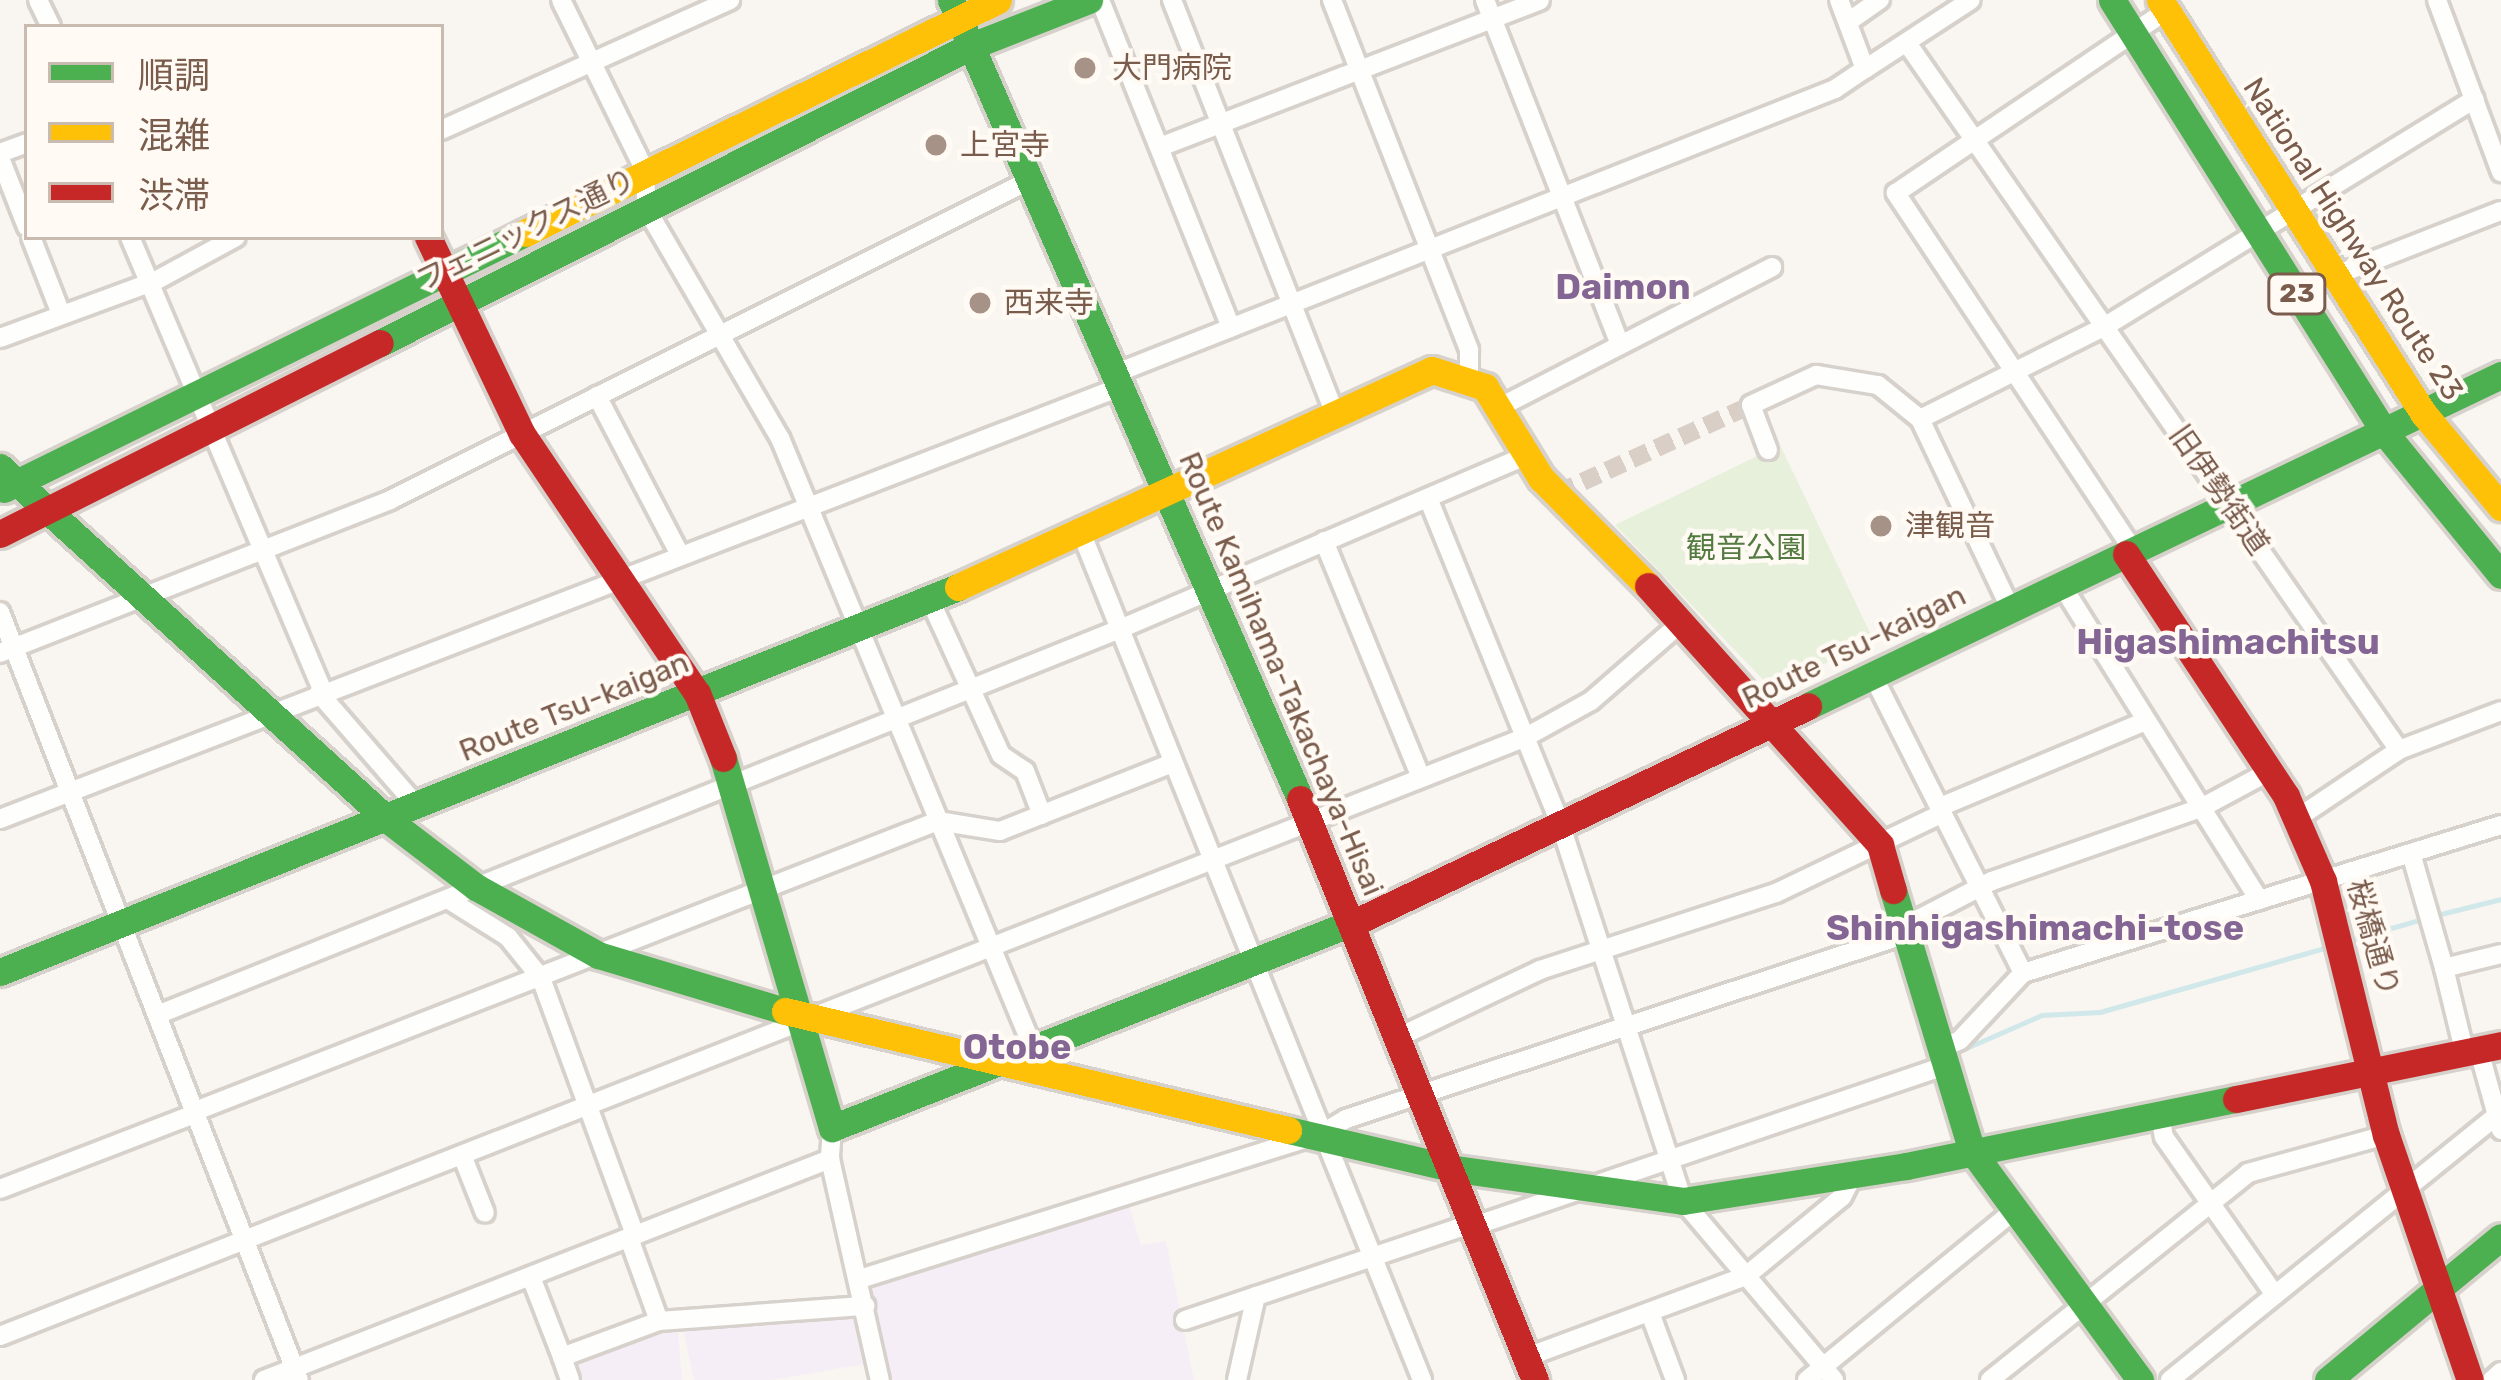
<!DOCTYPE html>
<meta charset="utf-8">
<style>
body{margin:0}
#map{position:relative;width:2501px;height:1380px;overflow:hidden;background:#f9f5f0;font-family:Rubik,"Noto Sans JP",sans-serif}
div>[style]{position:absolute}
.education>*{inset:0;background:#f6eef6}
.green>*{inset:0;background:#e7f0db}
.stream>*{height:4.5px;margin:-2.25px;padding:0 2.25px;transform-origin:2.25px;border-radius:2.25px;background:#d0e8ea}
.street-tunnel>*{height:18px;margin-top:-9px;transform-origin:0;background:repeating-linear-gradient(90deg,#d9cfc7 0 18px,transparent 0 27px)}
.roads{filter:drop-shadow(3px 0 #d7d1cb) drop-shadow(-3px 0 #d7d1cb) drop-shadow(0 3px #d7d1cb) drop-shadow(0 -3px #d7d1cb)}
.street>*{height:18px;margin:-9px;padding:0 9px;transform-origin:9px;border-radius:9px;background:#fefefd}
.fast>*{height:27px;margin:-13.5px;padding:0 13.5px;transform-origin:13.5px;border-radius:13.5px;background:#4caf50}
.slow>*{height:27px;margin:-13.5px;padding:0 13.5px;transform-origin:13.5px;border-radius:13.5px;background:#ffc107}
.jam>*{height:27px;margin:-13.5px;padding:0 13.5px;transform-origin:13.5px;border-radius:13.5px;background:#c62828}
.dots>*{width:33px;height:33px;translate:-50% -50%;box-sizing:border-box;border:6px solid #fffaf3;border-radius:50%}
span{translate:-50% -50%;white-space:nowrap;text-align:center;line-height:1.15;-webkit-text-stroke:9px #fffaf3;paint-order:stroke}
.shield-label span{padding:3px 9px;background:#fffaf3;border:3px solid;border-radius:9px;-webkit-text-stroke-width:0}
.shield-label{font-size:27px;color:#7a5c4d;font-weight:700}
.poi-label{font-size:30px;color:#7a5c4d}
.left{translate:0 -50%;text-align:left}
.street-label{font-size:30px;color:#7a5c4d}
.park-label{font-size:30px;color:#537a41}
.quarter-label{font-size:36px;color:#846695;font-weight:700}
.legend{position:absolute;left:24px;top:24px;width:420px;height:216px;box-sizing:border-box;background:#fffaf3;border:3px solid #cabbb1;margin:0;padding:15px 21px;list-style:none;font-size:36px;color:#7a5c4d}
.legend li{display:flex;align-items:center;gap:24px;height:60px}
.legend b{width:60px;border:3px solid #cabbb1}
</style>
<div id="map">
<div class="education">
<i style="clip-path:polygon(1128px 1202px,1141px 1245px,1166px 1241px,1194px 1380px,889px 1380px,871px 1293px,878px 1281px)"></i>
<i style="clip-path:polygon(859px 1313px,865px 1364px,771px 1380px,694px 1380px,683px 1329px,761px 1315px)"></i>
<i style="clip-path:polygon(678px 1327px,682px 1380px,576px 1380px,573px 1361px)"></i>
</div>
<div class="green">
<i style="clip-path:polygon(1780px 445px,1874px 641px,1771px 688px,1615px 525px)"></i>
</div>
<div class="stream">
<i style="left:2437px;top:915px;width:66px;rotate:-14deg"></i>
<i style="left:2350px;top:940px;width:79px;rotate:-16.1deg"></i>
<i style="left:1955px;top:1053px;width:95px;rotate:-23.6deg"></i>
<i style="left:2042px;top:1015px;width:58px;rotate:-3deg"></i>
<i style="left:2100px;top:1012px;width:237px;rotate:-15.9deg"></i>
</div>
<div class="street-tunnel">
<i style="left:1558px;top:493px;width:212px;rotate:-24.5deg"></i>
</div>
<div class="roads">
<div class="street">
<i style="left:38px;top:0;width:30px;rotate:64deg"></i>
<i style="left:561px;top:0;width:191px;rotate:63.8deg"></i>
<i style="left:645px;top:171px;width:37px;rotate:88deg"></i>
<i style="left:646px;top:208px;width:266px;rotate:59.8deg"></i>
<i style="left:780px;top:438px;width:660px;rotate:67.47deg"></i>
<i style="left:1100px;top:0;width:353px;rotate:68.2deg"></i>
<i style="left:1172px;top:0;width:444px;rotate:68.5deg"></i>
<i style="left:1332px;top:0;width:376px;rotate:68.6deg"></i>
<i style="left:1469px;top:350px;width:26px;rotate:90deg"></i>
<i style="left:1485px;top:0;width:370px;rotate:68.6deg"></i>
<i style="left:2437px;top:0;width:184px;rotate:69.6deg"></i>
<i style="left:1848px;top:22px;width:39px;rotate:-35deg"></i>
<i style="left:1907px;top:43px;width:861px;rotate:55.17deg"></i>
<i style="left:1865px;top:69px;width:126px;rotate:-33.1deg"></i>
<i style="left:441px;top:130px;width:317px;rotate:-24.2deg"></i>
<i style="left:1160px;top:147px;width:407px;rotate:-21.1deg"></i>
<i style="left:0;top:153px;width:29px;rotate:-20deg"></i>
<i style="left:0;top:158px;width:74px;rotate:68.6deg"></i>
<i style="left:31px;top:237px;width:83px;rotate:68.7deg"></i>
<i style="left:130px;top:237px;width:493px;rotate:67deg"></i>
<i style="left:2334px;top:276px;width:179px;rotate:-21.3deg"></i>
<i style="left:0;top:338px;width:165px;rotate:-20.2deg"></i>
<i style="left:155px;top:281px;width:92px;rotate:-28.5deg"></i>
<i style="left:1114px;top:374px;width:775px;rotate:-21.57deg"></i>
<i style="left:1835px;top:89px;width:36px;rotate:-34deg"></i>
<i style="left:1865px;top:69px;width:74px;rotate:-110.6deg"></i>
<i style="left:597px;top:396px;width:179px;rotate:62.4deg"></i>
<i style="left:1500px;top:407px;width:306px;rotate:-27.2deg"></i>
<i style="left:1920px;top:419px;width:206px;rotate:-26.6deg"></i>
<i style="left:2104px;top:327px;width:435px;rotate:-31.6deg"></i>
<i style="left:1768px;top:450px;width:48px;rotate:-110.7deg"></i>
<i style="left:1751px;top:405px;width:72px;rotate:-24.8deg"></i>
<i style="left:1816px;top:375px;width:63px;rotate:9.2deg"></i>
<i style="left:1878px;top:385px;width:54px;rotate:39deg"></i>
<i style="left:1920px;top:419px;width:209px;rotate:64.5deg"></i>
<i style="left:1428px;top:498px;width:351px;rotate:67.9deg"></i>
<i style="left:1560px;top:823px;width:398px;rotate:72deg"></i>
<i style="left:1683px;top:1201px;width:234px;rotate:49.8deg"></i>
<i style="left:1081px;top:532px;width:914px;rotate:68.09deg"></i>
<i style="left:1324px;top:541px;width:255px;rotate:67.7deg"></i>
<i style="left:2133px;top:550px;width:429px;rotate:-123.6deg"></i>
<i style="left:1896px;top:193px;width:327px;rotate:-34deg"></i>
<i style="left:2061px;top:584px;width:373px;rotate:57.9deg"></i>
<i style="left:930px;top:600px;width:170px;rotate:65.4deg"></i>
<i style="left:1001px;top:755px;width:29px;rotate:34deg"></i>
<i style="left:1025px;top:771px;width:47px;rotate:68.9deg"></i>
<i style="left:0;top:612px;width:824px;rotate:68.73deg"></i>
<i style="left:0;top:653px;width:419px;rotate:-21.4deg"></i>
<i style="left:390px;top:500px;width:716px;rotate:-26.57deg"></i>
<i style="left:1873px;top:676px;width:333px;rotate:63.2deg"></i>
<i style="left:319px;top:693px;width:148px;rotate:49.1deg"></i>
<i style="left:1940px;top:807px;width:223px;rotate:-22.7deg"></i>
<i style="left:0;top:819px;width:1200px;rotate:-21.09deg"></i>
<i style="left:2296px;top:819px;width:124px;rotate:-33.8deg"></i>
<i style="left:2399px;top:750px;width:109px;rotate:-20.9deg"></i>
<i style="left:2411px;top:853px;width:120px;rotate:74deg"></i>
<i style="left:2444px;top:968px;width:59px;rotate:-13.8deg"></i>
<i style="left:449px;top:900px;width:70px;rotate:32.1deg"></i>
<i style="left:508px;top:937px;width:53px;rotate:51.2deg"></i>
<i style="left:541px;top:978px;width:274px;rotate:69.9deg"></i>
<i style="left:1907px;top:925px;width:96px;rotate:-27.4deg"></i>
<i style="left:1992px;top:881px;width:221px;rotate:-19.3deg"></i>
<i style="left:2201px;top:808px;width:78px;rotate:-28.2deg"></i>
<i style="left:2444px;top:968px;width:84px;rotate:76.3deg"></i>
<i style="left:157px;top:1015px;width:1037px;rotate:-21.84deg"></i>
<i style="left:1120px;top:629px;width:440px;rotate:-23.1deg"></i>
<i style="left:1401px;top:1036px;width:154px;rotate:-25.4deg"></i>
<i style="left:1540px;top:970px;width:248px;rotate:-18.1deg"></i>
<i style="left:1776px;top:893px;width:185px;rotate:-25.6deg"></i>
<i style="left:2478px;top:1047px;width:86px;rotate:74.5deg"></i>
<i style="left:1937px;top:1050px;width:25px;rotate:-23deg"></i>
<i style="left:1960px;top:1040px;width:92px;rotate:-46.8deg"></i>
<i style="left:2023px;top:973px;width:500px;rotate:-17.2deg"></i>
<i style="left:193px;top:1112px;width:800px;rotate:-21.34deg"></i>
<i style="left:938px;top:821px;width:63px;rotate:9.2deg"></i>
<i style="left:1000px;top:831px;width:186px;rotate:-21.5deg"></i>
<i style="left:2160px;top:1113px;width:24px;rotate:81deg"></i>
<i style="left:2164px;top:1137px;width:193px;rotate:54.9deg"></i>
<i style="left:832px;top:1128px;width:31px;rotate:94deg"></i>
<i style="left:830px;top:1159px;width:227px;rotate:77.3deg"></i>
<i style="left:462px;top:1155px;width:62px;rotate:68.4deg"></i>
<i style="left:0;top:1189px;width:208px;rotate:-21.1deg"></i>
<i style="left:1477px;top:1225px;width:490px;rotate:-18.8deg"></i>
<i style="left:629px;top:1238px;width:88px;rotate:70.1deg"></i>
<i style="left:531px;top:1277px;width:86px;rotate:68.8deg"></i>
<i style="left:860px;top:1279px;width:483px;rotate:-17.5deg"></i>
<i style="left:1321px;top:1134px;width:29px;rotate:-31deg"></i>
<i style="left:1346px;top:1119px;width:593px;rotate:-18.28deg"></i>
<i style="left:1650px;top:1313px;width:72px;rotate:69.5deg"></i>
<i style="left:1185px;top:1320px;width:307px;rotate:-18.6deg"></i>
<i style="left:0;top:1336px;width:1639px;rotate:-21.43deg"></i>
<i style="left:1526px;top:737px;width:74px;rotate:-29deg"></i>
<i style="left:1591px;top:701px;width:122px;rotate:-41deg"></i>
<i style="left:1527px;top:1357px;width:233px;rotate:-20.3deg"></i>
<i style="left:1746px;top:1276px;width:124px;rotate:-39.5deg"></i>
<i style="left:1842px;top:1197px;width:25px;rotate:-63deg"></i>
<i style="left:264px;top:1380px;width:608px;rotate:-21.33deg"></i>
<i style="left:570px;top:1380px;width:24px;rotate:-109deg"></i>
<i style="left:562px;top:1357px;width:103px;rotate:-20.4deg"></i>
<i style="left:659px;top:1321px;width:207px;rotate:-4.2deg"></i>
<i style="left:1237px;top:1380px;width:86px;rotate:-77.3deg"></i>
<i style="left:1807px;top:1380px;width:269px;rotate:-39.3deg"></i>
<i style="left:1990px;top:1380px;width:331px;rotate:-38.7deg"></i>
<i style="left:2248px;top:1173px;width:143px;rotate:-15.4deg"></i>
<i style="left:2170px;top:1380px;width:414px;rotate:-39deg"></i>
<i style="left:2492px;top:1380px;width:12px;rotate:-42deg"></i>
</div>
<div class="fast">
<i style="left:951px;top:0;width:872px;rotate:66.4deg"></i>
<i style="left:2112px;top:0;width:512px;rotate:57.77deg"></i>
<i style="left:2385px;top:433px;width:183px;rotate:50.8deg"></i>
<i style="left:380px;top:343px;width:659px;rotate:-26.68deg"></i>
<i style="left:969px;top:47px;width:129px;rotate:-21.4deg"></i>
<i style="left:0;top:467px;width:525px;rotate:42.3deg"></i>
<i style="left:388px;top:820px;width:111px;rotate:37.3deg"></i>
<i style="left:476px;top:887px;width:140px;rotate:29.1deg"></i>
<i style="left:598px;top:955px;width:195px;rotate:16.7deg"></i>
<i style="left:4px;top:489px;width:580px;rotate:-26.17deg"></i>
<i style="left:1808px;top:706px;width:768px;rotate:-25.53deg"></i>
<i style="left:723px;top:758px;width:386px;rotate:73.6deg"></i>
<i style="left:832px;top:1128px;width:572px;rotate:-21.54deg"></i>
<i style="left:1893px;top:890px;width:273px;rotate:73.2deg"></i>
<i style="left:1972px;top:1151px;width:284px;rotate:53.7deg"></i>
<i style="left:0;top:972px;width:1032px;rotate:-21.89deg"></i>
<i style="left:1288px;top:1130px;width:172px;rotate:13.1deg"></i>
<i style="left:1456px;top:1169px;width:229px;rotate:8deg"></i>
<i style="left:1683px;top:1201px;width:226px;rotate:-8.9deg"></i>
<i style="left:1906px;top:1166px;width:337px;rotate:-11.5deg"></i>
<i style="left:2328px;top:1380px;width:224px;rotate:-39.6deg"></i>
</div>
<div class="slow">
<i style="left:2160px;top:0;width:491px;rotate:57.5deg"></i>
<i style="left:2424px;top:414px;width:121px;rotate:50.4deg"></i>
<i style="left:525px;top:233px;width:527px;rotate:-26.22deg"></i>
<i style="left:958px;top:587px;width:521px;rotate:-24.6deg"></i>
<i style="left:1432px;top:370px;width:56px;rotate:17.8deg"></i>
<i style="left:1485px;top:387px;width:107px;rotate:58.4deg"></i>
<i style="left:1541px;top:478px;width:152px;rotate:45.3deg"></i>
<i style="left:785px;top:1011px;width:517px;rotate:13.31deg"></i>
</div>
<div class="jam">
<i style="left:428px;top:237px;width:218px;rotate:64.5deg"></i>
<i style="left:522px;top:434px;width:313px;rotate:56deg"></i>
<i style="left:697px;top:693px;width:70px;rotate:68.2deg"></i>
<i style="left:0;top:534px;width:425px;rotate:-26.7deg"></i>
<i style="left:2126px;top:554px;width:290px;rotate:56.5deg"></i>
<i style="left:2286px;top:796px;width:93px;rotate:66.5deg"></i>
<i style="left:2323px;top:881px;width:262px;rotate:76.1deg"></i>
<i style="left:2386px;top:1135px;width:259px;rotate:71.1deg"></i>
<i style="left:1648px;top:586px;width:348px;rotate:48.1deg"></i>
<i style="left:1880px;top:845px;width:47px;rotate:73.9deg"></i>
<i style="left:1300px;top:799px;width:627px;rotate:67.98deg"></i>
<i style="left:1364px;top:918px;width:492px;rotate:-25.5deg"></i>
<i style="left:2236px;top:1099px;width:270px;rotate:-11.5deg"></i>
</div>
</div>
<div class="dots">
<i style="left:1085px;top:68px;background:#a69286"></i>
<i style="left:936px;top:145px;background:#a69286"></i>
<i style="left:980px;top:303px;background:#a69286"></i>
<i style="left:1881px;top:526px;background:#a69286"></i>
</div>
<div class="shield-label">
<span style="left:2297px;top:294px">23</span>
</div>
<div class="poi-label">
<span class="left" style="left:1112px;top:68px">大門病院</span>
<span class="left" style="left:960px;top:145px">上宮寺</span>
<span class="left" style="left:1004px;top:303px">西来寺</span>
<span class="left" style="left:1905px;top:526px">津観音</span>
</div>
<div class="street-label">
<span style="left:526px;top:230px;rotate:-26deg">フェニックス通り</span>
<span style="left:2353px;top:239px;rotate:57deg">National Highway Route 23</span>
<span style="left:2219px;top:490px;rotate:55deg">旧伊勢街道</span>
<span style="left:1854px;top:647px;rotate:-26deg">Route Tsu-kaigan</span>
<span style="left:1281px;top:674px;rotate:67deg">Route Kamihama-Takachaya-Hisai</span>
<span style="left:574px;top:707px;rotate:-22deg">Route Tsu-kaigan</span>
<span style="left:2373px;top:938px;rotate:74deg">桜橋通り</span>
</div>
<div class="park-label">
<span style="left:1746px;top:548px">観音公園</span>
</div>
<div class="quarter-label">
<span style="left:1623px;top:287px">Daimon</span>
<span style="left:2228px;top:642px">Higashimachitsu</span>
<span style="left:2035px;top:928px">Shinhigashimachi-tose</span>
<span style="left:1017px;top:1047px">Otobe</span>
</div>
<ul class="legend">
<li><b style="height:15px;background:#4caf50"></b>順調</li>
<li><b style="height:15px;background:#ffc107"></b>混雑</li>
<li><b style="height:15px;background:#c62828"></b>渋滞</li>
</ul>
</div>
